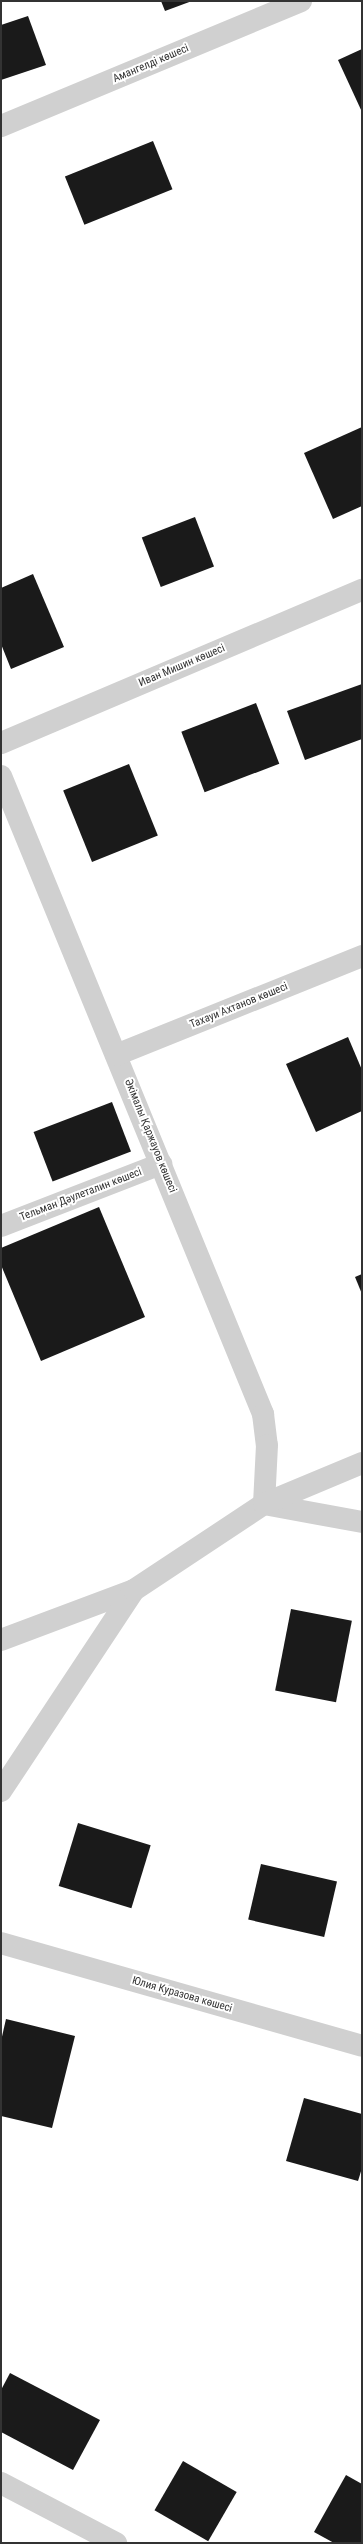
<!DOCTYPE html>
<meta charset="utf-8">
<style>
body{margin:0}
#map{position:relative;width:363px;height:2544px;overflow:hidden;background:#fff;font-family:"Roboto Condensed",sans-serif}
div>[style]{position:absolute}
.building>*{inset:0;background:#1a1a1a;transform-origin:0 0}
.minor>*{height:22px;margin:-11px;padding:0 11px;transform-origin:11px;border-radius:11px;background:#d0d0d0}
span{translate:-50% -50%;white-space:nowrap;text-align:center;line-height:1.15;-webkit-text-stroke:4px #fff;paint-order:stroke}
.street-label{font-size:11px;color:#333}
.frame{position:absolute;inset:0;border:2px solid #333;pointer-events:none}
</style>
<div id="map">
<div class="building">
<i style="clip-path:polygon(161px 1px,192px 1px,165px 11px)"></i>
<i style="clip-path:polygon(28px 16px,46px 65px,1px 80px,1px 25px)"></i>
<i style="clip-path:polygon(362px 49px,362px 112px,338px 60px)"></i>
<i style="left:153px;top:141px;width:52px;height:95px;rotate:68deg"></i>
<i style="clip-path:polygon(362px 427px,362px 506px,333px 519px,304px 453px)"></i>
<i style="left:195px;top:517px;width:53px;height:57px;rotate:69deg"></i>
<i style="clip-path:polygon(33px 574px,64px 647px,11px 669px,1px 644px,1px 588px)"></i>
<i style="clip-path:polygon(362px 684px,362px 739px,305px 760px,287px 711px)"></i>
<i style="left:256px;top:703px;width:65px;height:80px;rotate:69deg"></i>
<i style="left:129px;top:764px;width:77px;height:71px;rotate:68deg"></i>
<i style="clip-path:polygon(348px 1037px,362px 1070px,362px 1111px,316px 1132px,286px 1064px)"></i>
<i style="left:112px;top:1102px;width:53px;height:84px;rotate:69deg"></i>
<i style="clip-path:polygon(99px 1207px,145px 1317px,41px 1361px,1px 1265px,1px 1248px)"></i>
<i style="clip-path:polygon(362px 1274px,362px 1294px,355px 1277px)"></i>
<i style="left:291px;top:1609px;width:62px;height:83px;rotate:11deg"></i>
<i style="left:78px;top:1823px;width:76px;height:66px;rotate:17deg"></i>
<i style="left:261px;top:1864px;width:78px;height:57px;rotate:13deg"></i>
<i style="clip-path:polygon(6px 2019px,75px 2036px,52px 2128px,1px 2116px,1px 2041px)"></i>
<i style="clip-path:polygon(304px 2098px,362px 2114px,362px 2168px,358px 2181px,286px 2161px)"></i>
<i style="clip-path:polygon(10px 2373px,100px 2420px,73px 2470px,1px 2432px,1px 2390px)"></i>
<i style="left:183px;top:2461px;width:62px;height:57px;rotate:30deg"></i>
<i style="clip-path:polygon(346px 2475px,362px 2484px,362px 2543px,334px 2543px,314px 2532px)"></i>
</div>
<div class="minor">
<i style="left:1px;top:126px;width:325px;rotate:-22.6deg"></i>
<i style="left:1px;top:743px;width:392px;rotate:-23deg"></i>
<i style="left:1px;top:776px;width:690px;rotate:67.67deg"></i>
<i style="left:263px;top:1414px;width:31px;rotate:83deg"></i>
<i style="left:267px;top:1445px;width:59px;rotate:92.9deg"></i>
<i style="left:116px;top:1055px;width:265px;rotate:-21.9deg"></i>
<i style="left:1px;top:1226px;width:172px;rotate:-21.2deg"></i>
<i style="left:264px;top:1504px;width:100px;rotate:10.4deg"></i>
<i style="left:1px;top:1640px;width:142px;rotate:-20.6deg"></i>
<i style="left:1px;top:1791px;width:241px;rotate:-56.5deg"></i>
<i style="left:134px;top:1590px;width:156px;rotate:-33.5deg"></i>
<i style="left:264px;top:1504px;width:106px;rotate:-22.7deg"></i>
<i style="left:1px;top:1943px;width:375px;rotate:15.9deg"></i>
<i style="left:1px;top:2483px;width:130px;rotate:27.6deg"></i>
</div>
<div class="street-label">
<span style="left:151px;top:64px;rotate:-23deg">Амангелді көшесі</span>
<span style="left:182px;top:666px;rotate:-23deg">Иван Мишин көшесі</span>
<span style="left:239px;top:1006px;rotate:-22deg">Тахауи Ахтанов көшесі</span>
<span style="left:150px;top:1136px;rotate:68deg">Әкімалы Қаржауов көшесі</span>
<span style="left:81px;top:1195px;rotate:-21deg">Тельман Дәулеталин көшесі</span>
<span style="left:182px;top:1995px;rotate:16deg">Юлия Куразова көшесі</span>
</div>
<div class="frame"></div>
</div>
